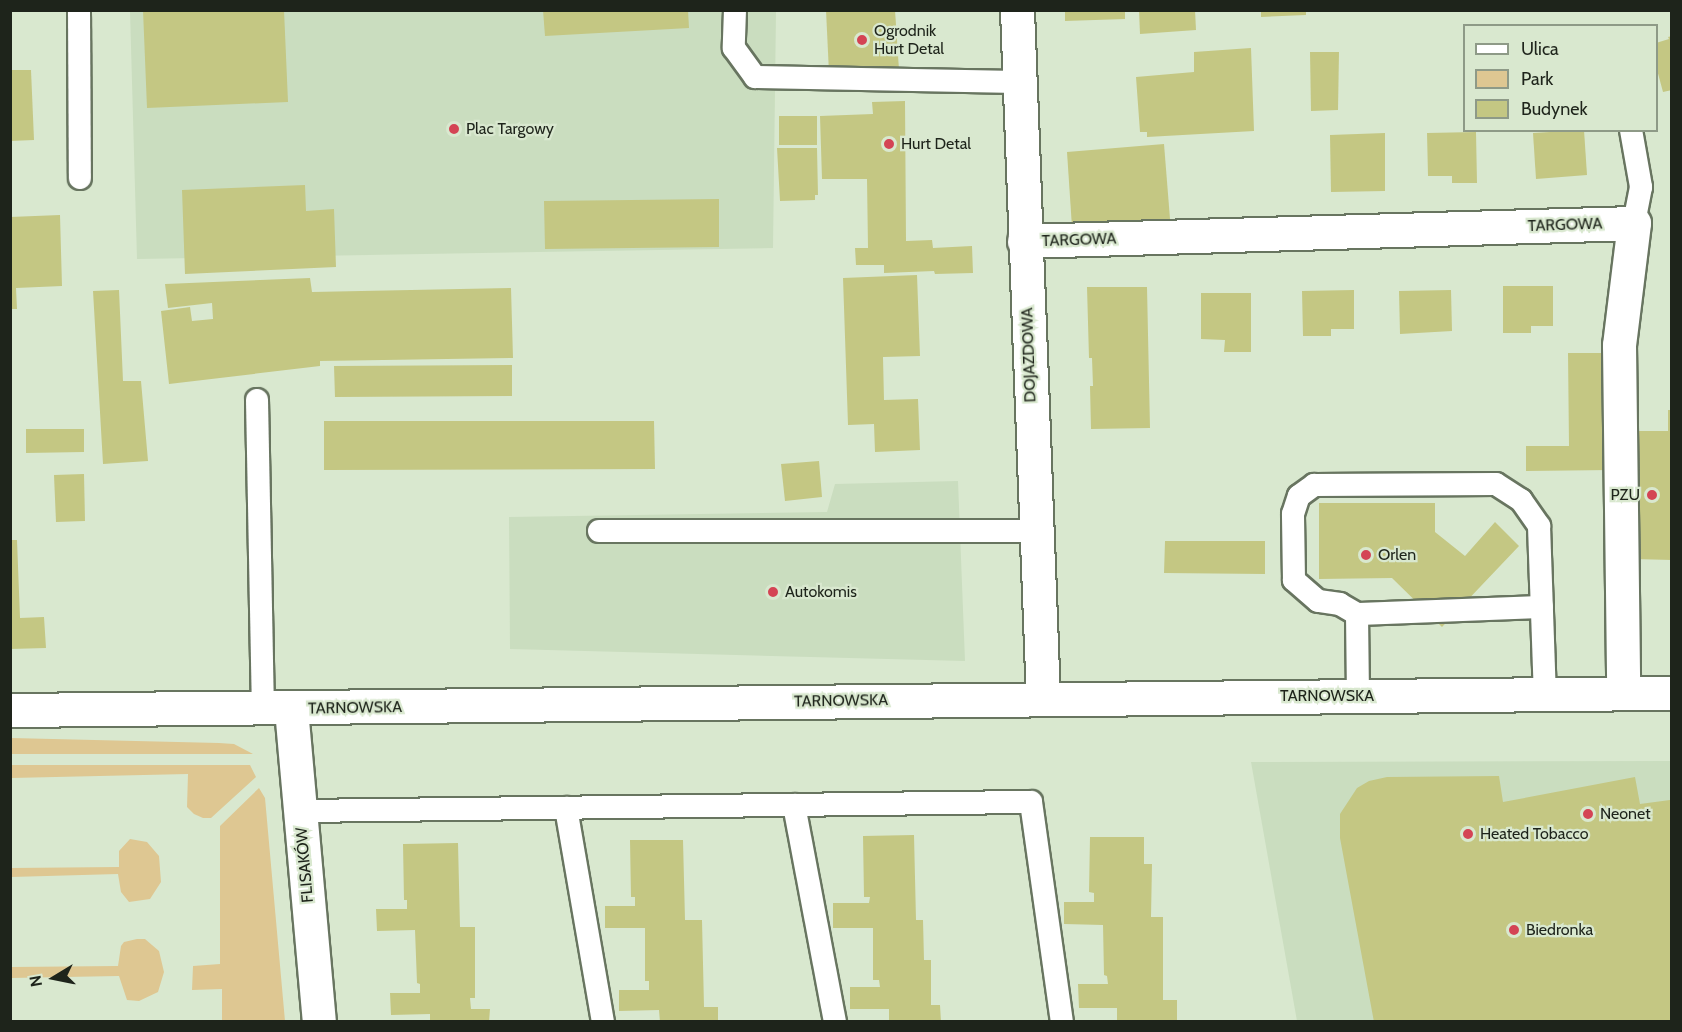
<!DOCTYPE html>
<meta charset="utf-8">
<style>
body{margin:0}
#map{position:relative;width:1682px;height:1032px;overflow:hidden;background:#d9e8cf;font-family:Cabin,sans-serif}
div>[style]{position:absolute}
.built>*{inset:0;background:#caddbf}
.green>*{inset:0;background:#dec792}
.building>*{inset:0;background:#c4c783}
.roads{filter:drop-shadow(2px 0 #687560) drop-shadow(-2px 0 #687560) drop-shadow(0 2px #687560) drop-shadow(0 -2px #687560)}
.service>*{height:22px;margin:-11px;padding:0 11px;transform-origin:11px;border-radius:11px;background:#fff}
.minor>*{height:33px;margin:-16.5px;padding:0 16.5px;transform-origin:16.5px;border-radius:16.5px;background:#fff}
.tertiary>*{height:33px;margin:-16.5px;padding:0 16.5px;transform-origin:16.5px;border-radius:16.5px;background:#fff}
.secondary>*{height:33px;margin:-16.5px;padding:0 16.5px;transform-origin:16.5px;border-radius:16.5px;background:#fff}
.dots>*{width:16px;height:16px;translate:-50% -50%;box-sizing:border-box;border:3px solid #d9e8cf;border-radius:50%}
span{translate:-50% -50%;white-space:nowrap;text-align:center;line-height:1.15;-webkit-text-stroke:4.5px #d9e8cf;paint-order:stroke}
.poi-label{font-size:16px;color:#1e241b}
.left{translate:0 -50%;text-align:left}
.right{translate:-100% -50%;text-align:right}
.street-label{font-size:16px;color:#1e241b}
.frame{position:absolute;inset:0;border:12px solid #1e241b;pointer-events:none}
.legend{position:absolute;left:1463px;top:24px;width:195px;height:108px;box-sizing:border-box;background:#d9e8cf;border:2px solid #8e9a87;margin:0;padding:8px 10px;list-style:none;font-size:18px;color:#1e241b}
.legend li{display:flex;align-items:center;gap:12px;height:30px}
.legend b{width:30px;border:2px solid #8e9a87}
.north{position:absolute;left:24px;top:948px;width:60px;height:60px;-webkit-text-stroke:4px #d9e8cf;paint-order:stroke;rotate:260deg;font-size:16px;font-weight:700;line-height:24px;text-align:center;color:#1e241b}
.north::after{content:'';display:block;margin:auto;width:21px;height:27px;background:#1e241b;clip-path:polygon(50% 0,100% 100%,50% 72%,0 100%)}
</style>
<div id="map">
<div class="built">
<i style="clip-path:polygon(130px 11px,776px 11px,773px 248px,137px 259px)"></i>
<i style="clip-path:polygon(958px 481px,965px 661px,510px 649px,509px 517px,827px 512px,835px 484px)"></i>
<i style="clip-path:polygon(1671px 761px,1671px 1021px,1297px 1021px,1251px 762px)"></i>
</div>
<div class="green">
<i style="clip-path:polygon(11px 738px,219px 743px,234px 744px,253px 754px,11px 754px)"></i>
<i style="clip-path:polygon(11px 765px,250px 765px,256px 777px,211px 818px,203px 818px,194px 814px,187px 807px,188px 774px,11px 778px)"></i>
<i style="clip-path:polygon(259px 788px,265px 798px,285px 1021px,222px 1021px,222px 989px,192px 990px,193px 966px,220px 964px,220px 826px)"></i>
<i style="clip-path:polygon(130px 839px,147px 842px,159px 856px,161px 882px,150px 899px,129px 902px,121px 892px,118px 874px,11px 877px,11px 868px,119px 867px,119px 851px)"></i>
<i style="clip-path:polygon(137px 939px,145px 939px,159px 951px,164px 972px,158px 992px,139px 1001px,127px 1000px,119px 976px,11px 978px,11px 967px,118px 966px,121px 946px,124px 942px)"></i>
</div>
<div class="building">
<i style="clip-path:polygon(143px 10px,284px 10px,288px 102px,147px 108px)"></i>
<i style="clip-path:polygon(543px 10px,688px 10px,689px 28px,545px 36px)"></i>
<i style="clip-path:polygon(826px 10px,895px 10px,899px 70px,829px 73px)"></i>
<i style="clip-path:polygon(1065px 10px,1125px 10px,1125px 19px,1065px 21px)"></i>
<i style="clip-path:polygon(1139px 10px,1195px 10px,1196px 30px,1140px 34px)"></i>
<i style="clip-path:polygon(1261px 10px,1306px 10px,1306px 15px,1261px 17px)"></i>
<i style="clip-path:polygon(1672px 36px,1672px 90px,1663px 92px,1656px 66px,1656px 43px,1669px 39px,1668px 37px)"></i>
<i style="clip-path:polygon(1251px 48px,1254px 131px,1147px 137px,1147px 132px,1140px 132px,1136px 77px,1194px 72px,1194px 52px)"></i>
<i style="clip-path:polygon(1310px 52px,1339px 52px,1338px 110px,1311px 111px)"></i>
<i style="clip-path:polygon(10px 70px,31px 70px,34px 140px,10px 141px)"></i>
<i style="clip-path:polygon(905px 101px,906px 241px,932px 240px,933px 248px,972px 246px,973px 273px,935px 274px,934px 271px,884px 273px,884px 265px,856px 265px,855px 248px,868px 248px,867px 179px,822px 179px,820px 116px,873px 114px,872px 102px)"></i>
<i style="clip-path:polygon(779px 116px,817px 116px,817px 145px,779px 145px)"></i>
<i style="clip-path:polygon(1584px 130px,1587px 175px,1536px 179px,1533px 133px)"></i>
<i style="clip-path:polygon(1476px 132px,1477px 183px,1452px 183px,1452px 176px,1428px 176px,1427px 133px)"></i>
<i style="clip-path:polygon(1385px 133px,1385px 191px,1331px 192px,1330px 135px)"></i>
<i style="clip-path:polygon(1164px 144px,1170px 219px,1072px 227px,1067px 152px)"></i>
<i style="clip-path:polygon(777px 148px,817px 148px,818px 195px,815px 195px,815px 200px,780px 201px)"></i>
<i style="clip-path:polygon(305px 185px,306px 211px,334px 209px,336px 267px,185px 274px,182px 190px)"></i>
<i style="clip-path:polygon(719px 199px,719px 247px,545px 249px,544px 201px)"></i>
<i style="clip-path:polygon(60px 215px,62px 286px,16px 288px,17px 309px,10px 309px,10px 217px)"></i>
<i style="clip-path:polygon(917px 275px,920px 356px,883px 357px,884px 400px,918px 399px,920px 450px,875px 452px,874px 424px,848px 425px,843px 278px)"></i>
<i style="clip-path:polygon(310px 278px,312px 292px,511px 288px,513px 358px,320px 361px,320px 366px,169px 384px,161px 311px,190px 307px,192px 321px,213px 319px,212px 303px,168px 308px,165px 284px)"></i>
<i style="clip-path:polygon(1503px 286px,1553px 286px,1553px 326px,1531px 326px,1531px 333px,1503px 333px)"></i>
<i style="clip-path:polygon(1087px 287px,1147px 287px,1150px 428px,1091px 429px,1090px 386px,1093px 386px,1092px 358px,1089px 358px)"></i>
<i style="clip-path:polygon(119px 290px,123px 381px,141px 381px,148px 461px,103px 464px,93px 291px)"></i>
<i style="clip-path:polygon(1354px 290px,1354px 329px,1331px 329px,1331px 336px,1303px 336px,1302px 291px)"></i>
<i style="clip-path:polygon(1451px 290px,1452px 331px,1400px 334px,1399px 291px)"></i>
<i style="clip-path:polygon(1201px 293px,1251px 293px,1251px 352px,1224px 352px,1225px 340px,1201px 339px)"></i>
<i style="clip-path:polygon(1568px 353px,1611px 353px,1611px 470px,1526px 471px,1526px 446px,1569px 446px)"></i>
<i style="clip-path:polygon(512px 365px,512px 396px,335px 397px,334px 366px)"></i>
<i style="clip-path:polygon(1668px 410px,1672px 410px,1672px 560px,1633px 559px,1634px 431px,1668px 431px)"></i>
<i style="clip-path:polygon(324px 421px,654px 421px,655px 469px,324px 470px)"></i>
<i style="clip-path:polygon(26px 429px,84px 429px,84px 452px,26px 453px)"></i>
<i style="clip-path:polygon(819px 461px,822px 497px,785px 501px,781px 464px)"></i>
<i style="clip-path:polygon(84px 474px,85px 521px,56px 522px,54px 475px)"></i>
<i style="clip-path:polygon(1319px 503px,1435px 503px,1435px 532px,1465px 556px,1495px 522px,1519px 546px,1442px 627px,1392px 578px,1319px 579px)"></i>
<i style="clip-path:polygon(10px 540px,17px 540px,20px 618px,44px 617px,46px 648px,10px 649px)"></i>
<i style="clip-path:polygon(1165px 541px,1265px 541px,1265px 574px,1164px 573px)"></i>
<i style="clip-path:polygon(1499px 776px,1503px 802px,1635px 777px,1640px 804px,1670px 800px,1672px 1022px,1374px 1022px,1340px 838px,1340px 814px,1357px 788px,1369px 781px,1387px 777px)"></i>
<i style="clip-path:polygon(914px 835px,916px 920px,923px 920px,924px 960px,931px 960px,931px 1005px,940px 1005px,941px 1022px,889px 1022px,889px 1009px,850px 1009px,850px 987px,880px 987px,879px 980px,873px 980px,873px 928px,833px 928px,833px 903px,869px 903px,870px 897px,864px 897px,863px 836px)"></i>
<i style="clip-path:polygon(1090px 837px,1144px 837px,1144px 864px,1152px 864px,1151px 917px,1163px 917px,1163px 1000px,1177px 1000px,1177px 1022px,1117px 1022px,1117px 1008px,1079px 1008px,1078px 984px,1108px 984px,1107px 976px,1104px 975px,1103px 925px,1064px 924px,1064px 902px,1094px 902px,1094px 893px,1089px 892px)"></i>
<i style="clip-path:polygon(630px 840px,683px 840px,685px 920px,702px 920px,704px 1007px,718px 1007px,718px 1022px,660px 1022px,659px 1010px,619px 1011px,619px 990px,649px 990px,649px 981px,645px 981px,645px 928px,605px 928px,605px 906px,635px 906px,635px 897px,631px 897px)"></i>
<i style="clip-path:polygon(458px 843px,460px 927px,475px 927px,475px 998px,470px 998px,471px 1009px,490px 1009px,489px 1022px,430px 1022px,430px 1014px,391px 1015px,390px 993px,420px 993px,420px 984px,417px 983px,415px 930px,377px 931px,376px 909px,407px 909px,407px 900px,404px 900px,403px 844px)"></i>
</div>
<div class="roads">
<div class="service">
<i style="left:79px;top:10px;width:168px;rotate:89.7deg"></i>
<i style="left:735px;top:10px;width:38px;rotate:92deg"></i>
<i style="left:734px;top:48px;width:36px;rotate:54deg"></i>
<i style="left:755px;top:77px;width:264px;rotate:1.1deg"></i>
<i style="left:1631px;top:130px;width:58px;rotate:80deg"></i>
<i style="left:1641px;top:187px;width:37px;rotate:101deg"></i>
<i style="left:257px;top:400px;width:309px;rotate:88.9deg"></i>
<i style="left:599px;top:531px;width:437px"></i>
<i style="left:1357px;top:614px;width:185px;rotate:-2.2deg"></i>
<i style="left:1358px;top:696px;width:82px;rotate:-90.7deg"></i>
<i style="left:1357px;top:614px;width:20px;rotate:-150deg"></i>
<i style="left:1340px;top:604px;width:22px;rotate:-172deg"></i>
<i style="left:1318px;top:601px;width:32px;rotate:-139deg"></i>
<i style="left:1294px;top:580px;width:66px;rotate:-90.9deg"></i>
<i style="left:1293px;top:514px;width:19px;rotate:-72deg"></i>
<i style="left:1299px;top:496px;width:19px;rotate:-36deg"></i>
<i style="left:1314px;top:485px;width:182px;rotate:-0.3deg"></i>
<i style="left:1496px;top:484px;width:30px;rotate:33deg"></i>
<i style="left:1521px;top:500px;width:32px;rotate:55deg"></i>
<i style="left:1539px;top:526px;width:168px;rotate:88deg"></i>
<i style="left:794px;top:805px;width:221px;rotate:79.3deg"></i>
<i style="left:566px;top:808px;width:217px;rotate:80.2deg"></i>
<i style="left:300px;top:811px;width:731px;rotate:-0.71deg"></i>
<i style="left:1031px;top:802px;width:222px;rotate:82deg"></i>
</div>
<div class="minor">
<i style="left:1024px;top:241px;width:610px;rotate:-1.69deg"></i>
<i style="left:1634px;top:223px;width:123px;rotate:97deg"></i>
<i style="left:1619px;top:345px;width:348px;rotate:89.3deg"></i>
<i style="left:291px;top:709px;width:314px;rotate:84.9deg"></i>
</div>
<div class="tertiary">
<i style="left:1017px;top:10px;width:689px;rotate:87.84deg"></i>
</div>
<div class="secondary">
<i style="left:10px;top:710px;width:1662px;rotate:-0.59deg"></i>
</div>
</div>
<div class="dots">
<i style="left:862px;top:40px;background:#d44454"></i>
<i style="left:454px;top:129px;background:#d44454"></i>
<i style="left:889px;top:144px;background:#d44454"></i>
<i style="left:1652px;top:495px;background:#d44454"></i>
<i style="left:1366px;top:555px;background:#d44454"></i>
<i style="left:773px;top:592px;background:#d44454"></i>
<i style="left:1588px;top:814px;background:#d44454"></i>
<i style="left:1468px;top:834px;background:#d44454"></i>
<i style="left:1514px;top:930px;background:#d44454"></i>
</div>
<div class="poi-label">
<span class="left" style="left:874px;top:40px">Ogrodnik<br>Hurt Detal</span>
<span class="left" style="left:466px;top:129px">Plac Targowy</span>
<span class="left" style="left:901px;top:144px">Hurt Detal</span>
<span class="right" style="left:1640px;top:495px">PZU</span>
<span class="left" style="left:1378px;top:555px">Orlen</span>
<span class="left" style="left:785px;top:592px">Autokomis</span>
<span class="left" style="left:1600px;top:814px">Neonet</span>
<span class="left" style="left:1480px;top:834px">Heated Tobacco</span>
<span class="left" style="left:1526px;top:930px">Biedronka</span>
</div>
<div class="street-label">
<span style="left:1565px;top:225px;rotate:-2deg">TARGOWA</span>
<span style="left:1079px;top:240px;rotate:-2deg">TARGOWA</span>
<span style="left:1029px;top:355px;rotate:-92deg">DOJAZDOWA</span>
<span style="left:1327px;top:696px">TARNOWSKA</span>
<span style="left:841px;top:701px;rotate:-1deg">TARNOWSKA</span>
<span style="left:355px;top:708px;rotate:-1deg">TARNOWSKA</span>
<span style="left:305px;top:865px;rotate:-95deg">FLISAKÓW</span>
</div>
<div class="frame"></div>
<ul class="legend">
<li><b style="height:8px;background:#fff"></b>Ulica</li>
<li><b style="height:16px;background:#dec792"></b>Park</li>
<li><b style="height:16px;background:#c4c783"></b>Budynek</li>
</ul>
<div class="north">N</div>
</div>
